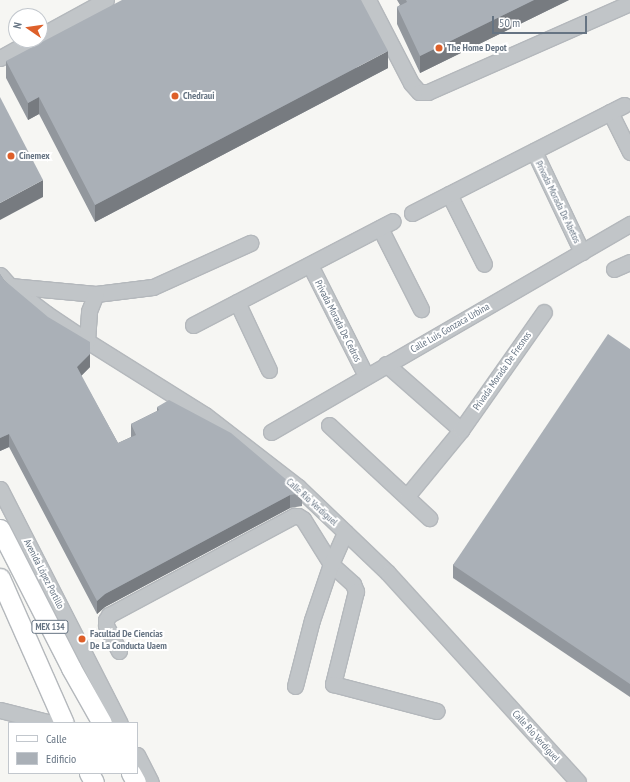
<!DOCTYPE html>
<meta charset="utf-8">
<style>
body{margin:0}
#map{position:relative;width:630px;height:782px;overflow:hidden;background:#f6f6f3;font-family:"PT Sans Narrow",sans-serif}
div>[style]{position:absolute}
.roads{filter:drop-shadow(1px 0 #b4b8bc) drop-shadow(-1px 0 #b4b8bc) drop-shadow(0 1px #b4b8bc) drop-shadow(0 -1px #b4b8bc)}
.minor>*{height:15px;margin:-7.5px;padding:0 7.5px;transform-origin:7.5px;border-radius:7.5px;background:#c1c5c8}
.major>*{height:19px;margin:-9.5px;padding:0 9.5px;transform-origin:9.5px;border-radius:9.5px;background:#fff}
.wall>*{inset:0;background:#92979d}
.shaded-wall>*{inset:0;background:#777b80}
.building>*{inset:0;background:#aab0b7}
.dots>*{width:11px;height:11px;translate:-50% -50%;box-sizing:border-box;border:2px solid #fff;border-radius:50%}
span{translate:-50% -50%;white-space:nowrap;text-align:center;line-height:1.15;-webkit-text-stroke:4px #fff;paint-order:stroke}
.shield-label span{padding:1px 3px;background:#fff;border:1px solid;border-radius:3px;-webkit-text-stroke-width:0}
.shield-label{font-size:9px;color:#667483;font-weight:700}
.poi-label{font-size:10px;color:#667483;font-weight:700}
.left{translate:0 -50%;text-align:left}
.street-label{font-size:10px;color:#667483}
.legend{position:absolute;left:8px;top:722px;width:130px;height:52px;box-sizing:border-box;background:#fff;border:1px solid #c2c7cd;margin:0;padding:5px 7px;list-style:none;font-size:12px;color:#667483}
.legend li{display:flex;align-items:center;gap:8px;height:20px}
.legend b{width:20px;border:1px solid #c2c7cd}
.north{position:absolute;left:8px;top:8px;width:40px;height:40px;box-sizing:border-box;background:#fff;border:1px solid #c2c7cd;border-radius:50%;rotate:283deg;font-size:11px;font-weight:700;line-height:16px;text-align:center;color:#667483}
.north::after{content:'';display:block;margin:auto;width:14px;height:18px;background:#de602a;clip-path:polygon(50% 0,100% 100%,50% 72%,0 100%)}
.scale{position:absolute;left:492px;top:16px;width:95px;height:18px;box-sizing:border-box;border:2px solid #667483;border-top:0;padding-left:5px;font-size:12px;line-height:14px;white-space:nowrap;color:#667483;-webkit-text-stroke:3px #fff;paint-order:stroke}
</style>
<div id="map">
<div class="roads">
<div class="minor">
<i style="left:368px;top:0;width:93px;rotate:62.6deg"></i>
<i style="left:411px;top:83px;width:12px;rotate:48deg"></i>
<i style="left:419px;top:92px;width:9px"></i>
<i style="left:428px;top:92px;width:221px;rotate:-23.8deg"></i>
<i style="left:40px;top:36px;width:75px;rotate:-28.6deg"></i>
<i style="left:0;top:58px;width:37px;rotate:-29deg"></i>
<i style="left:610px;top:112px;width:45px;rotate:63.4deg"></i>
<i style="left:534px;top:151px;width:112px;rotate:64.6deg"></i>
<i style="left:449px;top:194px;width:78px;rotate:63.4deg"></i>
<i style="left:412px;top:213px;width:238px;rotate:-27deg"></i>
<i style="left:380px;top:228px;width:91px;rotate:63.2deg"></i>
<i style="left:310px;top:265px;width:124px;rotate:63.2deg"></i>
<i style="left:614px;top:269px;width:17px;rotate:-24deg"></i>
<i style="left:0;top:275px;width:15px;rotate:48deg"></i>
<i style="left:10px;top:286px;width:46px;rotate:37.1deg"></i>
<i style="left:47px;top:314px;width:48px;rotate:34deg"></i>
<i style="left:87px;top:341px;width:139px;rotate:32.1deg"></i>
<i style="left:205px;top:415px;width:118px;rotate:37.7deg"></i>
<i style="left:298px;top:487px;width:124px;rotate:43.7deg"></i>
<i style="left:388px;top:573px;width:282px;rotate:47.7deg"></i>
<i style="left:10px;top:286px;width:86px;rotate:5.3deg"></i>
<i style="left:96px;top:294px;width:57px;rotate:-7deg"></i>
<i style="left:153px;top:287px;width:107px;rotate:-24.4deg"></i>
<i style="left:237px;top:302px;width:75px;rotate:64.8deg"></i>
<i style="left:193px;top:325px;width:225px;rotate:-27.5deg"></i>
<i style="left:87px;top:341px;width:30px;rotate:-86deg"></i>
<i style="left:89px;top:311px;width:18px;rotate:-68deg"></i>
<i style="left:386px;top:364px;width:100px;rotate:41.3deg"></i>
<i style="left:329px;top:425px;width:137px;rotate:42.9deg"></i>
<i style="left:271px;top:432px;width:415px;rotate:-30.1deg"></i>
<i style="left:0;top:489px;width:263px;rotate:62.9deg"></i>
<i style="left:407px;top:496px;width:85px;rotate:-50.7deg"></i>
<i style="left:461px;top:430px;width:144px;rotate:-54.9deg"></i>
<i style="left:119px;top:651px;width:29px;rotate:-117deg"></i>
<i style="left:106px;top:625px;width:5px;rotate:-90deg"></i>
<i style="left:106px;top:620px;width:6px;rotate:-59deg"></i>
<i style="left:109px;top:615px;width:210px;rotate:-28.2deg"></i>
<i style="left:294px;top:516px;width:4px"></i>
<i style="left:298px;top:516px;width:6px;rotate:31deg"></i>
<i style="left:303px;top:519px;width:53px;rotate:58.1deg"></i>
<i style="left:331px;top:564px;width:30px;rotate:42deg"></i>
<i style="left:353px;top:584px;width:8px;rotate:67deg"></i>
<i style="left:356px;top:591px;width:96px;rotate:103.9deg"></i>
<i style="left:333px;top:684px;width:107px;rotate:14.6deg"></i>
<i style="left:295px;top:686px;width:68px;rotate:-75.6deg"></i>
<i style="left:312px;top:620px;width:59px;rotate:-71.3deg"></i>
<i style="left:331px;top:564px;width:35px;rotate:-66deg"></i>
<i style="left:0;top:710px;width:53px;rotate:14.3deg"></i>
<i style="left:137px;top:755px;width:30px;rotate:63deg"></i>
</div>
<div class="major">
<i style="left:0;top:529px;width:156px;rotate:62.9deg"></i>
<i style="left:71px;top:668px;width:63px;rotate:60.6deg"></i>
<i style="left:0;top:578px;width:158px;rotate:66.2deg"></i>
<i style="left:89px;top:773px;width:10px;rotate:61deg"></i>
<i style="left:131px;top:773px;width:10px;rotate:61deg"></i>
</div>
</div>
<div class="wall">
<i style="clip-path:polygon(397px 0,569px 0,420px 73px,397px 24px,397px 7px,400px 5px)"></i>
<i style="clip-path:polygon(6px 61px,388px 68px,95px 222px,39px 114px,28px 120px,6px 78px)"></i>
<i style="clip-path:polygon(0 274px,4px 280px,90px 367px,81px 376px,118px 443px,131px 437px,131px 424px,157px 411px,157px 407px,302px 493px,302px 506px,290px 508px,105px 607px,97px 614px,9px 447px,0 451px)"></i>
<i style="clip-path:polygon(630px 349px,630px 697px,453px 578px,453px 565px)"></i>
</div>
<div class="shaded-wall">
<i style="clip-path:polygon(534px 0,569px 0,420px 73px,420px 56px)"></i>
<i style="clip-path:polygon(388px 51px,388px 68px,95px 222px,95px 205px)"></i>
<i style="clip-path:polygon(39px 97px,39px 114px,28px 120px,28px 103px)"></i>
<i style="clip-path:polygon(43px 180px,43px 197px,0 220px,0 203px)"></i>
<i style="clip-path:polygon(90px 342px,90px 367px,77px 380px,77px 367px)"></i>
<i style="clip-path:polygon(9px 434px,9px 447px,0 451px,0 438px)"></i>
<i style="clip-path:polygon(290px 495px,290px 508px,105px 607px,97px 614px,97px 601px,105px 594px)"></i>
</div>
<div class="building">
<i style="clip-path:polygon(122px 0,361px 0,388px 51px,95px 205px,39px 97px,28px 103px,6px 61px)"></i>
<i style="clip-path:polygon(406px 0,534px 0,420px 56px,397px 7px,407px 2px)"></i>
<i style="clip-path:polygon(0 97px,43px 180px,0 203px)"></i>
<i style="clip-path:polygon(0 274px,4px 280px,48px 317px,90px 342px,90px 354px,77px 367px,118px 443px,136px 435px,131px 424px,159px 410px,157px 407px,169px 400px,231px 433px,302px 493px,290px 495px,105px 594px,97px 601px,9px 434px,0 438px)"></i>
<i style="clip-path:polygon(608px 334px,630px 349px,630px 684px,453px 565px)"></i>
</div>
<div class="dots">
<i style="left:439px;top:48px;background:#de602a"></i>
<i style="left:175px;top:96px;background:#de602a"></i>
<i style="left:11px;top:156px;background:#de602a"></i>
<i style="left:82px;top:639px;background:#de602a"></i>
</div>
<div class="shield-label">
<span style="left:50px;top:627px">MEX 134</span>
</div>
<div class="poi-label">
<span class="left" style="left:447px;top:48px">The Home Depot</span>
<span class="left" style="left:183px;top:96px">Chedraui</span>
<span class="left" style="left:19px;top:156px">Cinemex</span>
<span class="left" style="left:90px;top:639px">Facultad De Ciencias<br>De La Conducta Uaem</span>
</div>
<div class="street-label">
<span style="left:558px;top:202px;rotate:64deg">Privada Morada De Abetos</span>
<span style="left:338px;top:321px;rotate:63deg">Privada Morada De Cedros</span>
<span style="left:450px;top:328px;rotate:-30deg">Calle Luis Gonzaca Urbina</span>
<span style="left:502px;top:371px;rotate:-55deg">Privada Morada De Fresnos</span>
<span style="left:312px;top:502px;rotate:42deg">Calle Río Verdiguel</span>
<span style="left:44px;top:574px;rotate:63deg">Avenida López Portillo</span>
<span style="left:536px;top:736px;rotate:48deg">Calle Río Verdiguel</span>
</div>
<ul class="legend">
<li><b style="height:5px;background:#fff"></b>Calle</li>
<li><b style="height:11px;background:#aab0b7"></b>Edificio</li>
</ul>
<div class="north">N</div>
<div class="scale">50 m</div>
</div>
